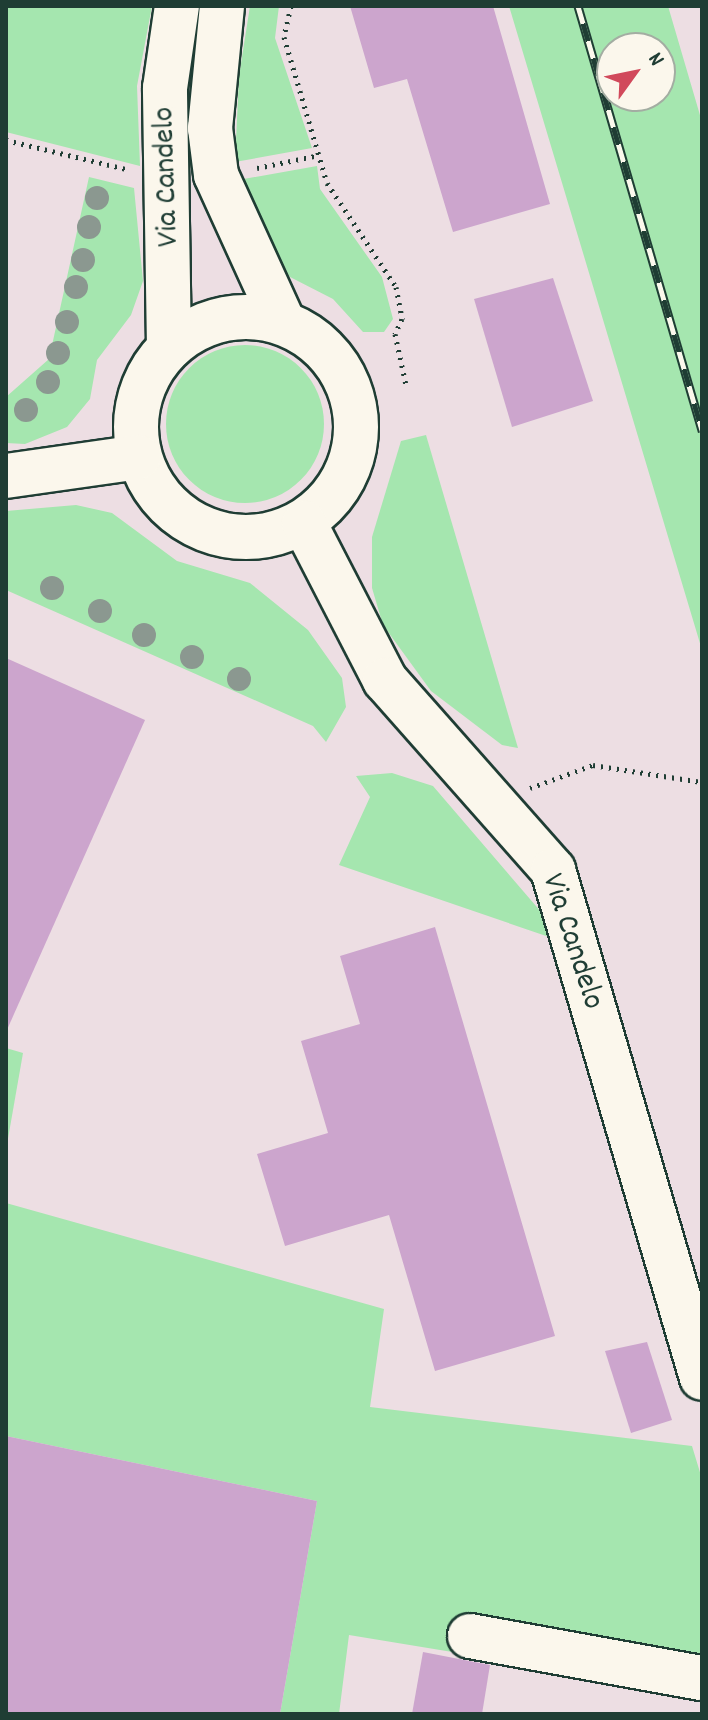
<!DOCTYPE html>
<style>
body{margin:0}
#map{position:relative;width:708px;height:1720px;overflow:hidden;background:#eddee3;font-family:Dekko,sans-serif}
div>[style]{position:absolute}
.green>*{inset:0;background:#a5e6af}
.round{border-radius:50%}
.building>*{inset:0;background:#cca5cd}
.path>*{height:5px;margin-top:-2.5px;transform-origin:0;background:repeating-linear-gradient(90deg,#1f3d34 0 2px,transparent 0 8px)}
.roads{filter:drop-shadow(2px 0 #1f3d34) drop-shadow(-2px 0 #1f3d34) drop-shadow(0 2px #1f3d34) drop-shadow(0 -2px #1f3d34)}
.minor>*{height:44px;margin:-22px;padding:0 22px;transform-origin:22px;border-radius:22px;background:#fbf7ec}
.minor>.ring{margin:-22px;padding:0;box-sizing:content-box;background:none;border:44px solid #fbf7ec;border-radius:50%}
.rail>*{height:9px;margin-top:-4.5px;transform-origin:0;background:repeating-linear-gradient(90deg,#fbf7ec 0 18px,#1f3d34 0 36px);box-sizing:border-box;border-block:2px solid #1f3d34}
.trees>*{width:24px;height:24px;margin:-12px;border-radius:50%;background:#8b9890}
span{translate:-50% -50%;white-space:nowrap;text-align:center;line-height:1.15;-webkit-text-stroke:6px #fbf7ec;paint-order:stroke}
.street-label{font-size:32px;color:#1f3d34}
.frame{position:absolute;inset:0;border:8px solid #1f3d34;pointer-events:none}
.north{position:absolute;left:596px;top:32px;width:80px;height:80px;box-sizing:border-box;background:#fbf7ec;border:2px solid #a3ada2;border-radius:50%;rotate:57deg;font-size:22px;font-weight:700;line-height:32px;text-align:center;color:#1f3d34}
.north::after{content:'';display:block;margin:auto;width:28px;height:36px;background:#d1495b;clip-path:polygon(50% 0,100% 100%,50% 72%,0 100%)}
</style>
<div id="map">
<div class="green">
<i style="clip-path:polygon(6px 6px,152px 6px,137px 86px,140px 166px,6px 132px)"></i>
<i style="clip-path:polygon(250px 6px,279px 6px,275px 38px,312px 148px,235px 162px,239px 76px)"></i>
<i style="clip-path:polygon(evenodd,509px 6px,668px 6px,702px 122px,702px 650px,509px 6px,612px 48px,660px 48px,660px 96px,612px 96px,612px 48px)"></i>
<i style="clip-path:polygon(317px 166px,320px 189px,382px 277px,393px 319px,384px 332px,363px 332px,333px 299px,290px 277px,244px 214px,238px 180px)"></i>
<i style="clip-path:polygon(89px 177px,134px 188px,143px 281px,131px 315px,97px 360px,90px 399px,67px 427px,25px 444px,6px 443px,6px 397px,49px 359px)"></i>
<i class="round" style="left:166px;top:345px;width:158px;height:158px"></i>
<i style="clip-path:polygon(426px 435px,518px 748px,502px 745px,431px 691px,383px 625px,372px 588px,372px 537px,401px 441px)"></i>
<i style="clip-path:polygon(76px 505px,112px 513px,177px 561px,250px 583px,308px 630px,342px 678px,346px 707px,326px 742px,313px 726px,6px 590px,6px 511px)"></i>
<i style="clip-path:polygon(392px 773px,433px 786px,542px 913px,552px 938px,339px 865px,370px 797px,356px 776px)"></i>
<i style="clip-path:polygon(6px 1048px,23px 1053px,6px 1150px)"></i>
<i style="clip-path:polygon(6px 1203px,384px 1309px,370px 1407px,692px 1446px,702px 1479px,702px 1693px,349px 1635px,339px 1714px,280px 1714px,317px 1501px,6px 1436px)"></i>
</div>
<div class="building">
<i style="clip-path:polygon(350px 6px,493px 6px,550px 204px,453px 232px,407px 79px,374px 88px)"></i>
<i style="clip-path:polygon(553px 278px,593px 401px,512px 427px,474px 299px)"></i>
<i style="clip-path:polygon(6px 658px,145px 720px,6px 1032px)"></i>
<i style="clip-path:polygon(435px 927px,555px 1336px,435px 1371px,389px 1215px,285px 1246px,257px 1154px,328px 1133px,301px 1041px,360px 1024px,340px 956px)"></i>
<i style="clip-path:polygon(647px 1342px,672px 1420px,631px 1433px,605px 1351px)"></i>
<i style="clip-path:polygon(6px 1436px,317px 1501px,280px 1714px,6px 1714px)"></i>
<i style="clip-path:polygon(423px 1652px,490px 1665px,482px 1714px,412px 1714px)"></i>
</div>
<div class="path">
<i style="left:291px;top:6px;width:32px;rotate:103deg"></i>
<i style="left:284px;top:37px;width:152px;rotate:73.6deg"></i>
<i style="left:327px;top:183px;width:125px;rotate:56.4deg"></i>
<i style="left:396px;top:287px;width:33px;rotate:79deg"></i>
<i style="left:402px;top:319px;width:17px;rotate:115deg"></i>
<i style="left:395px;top:334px;width:52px;rotate:77.8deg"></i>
<i style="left:6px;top:140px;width:123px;rotate:13.6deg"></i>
<i style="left:257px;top:168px;width:63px;rotate:-11.8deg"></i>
<i style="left:530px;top:788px;width:67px;rotate:-20.1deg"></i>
<i style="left:593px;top:765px;width:110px;rotate:8.9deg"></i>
</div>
<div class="roads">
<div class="minor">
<i style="left:222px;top:6px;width:123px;rotate:95.6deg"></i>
<i style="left:210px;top:128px;width:47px;rotate:82.7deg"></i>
<i style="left:216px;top:175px;width:162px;rotate:65.5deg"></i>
<i class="ring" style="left:136px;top:317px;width:176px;height:176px"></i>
<i style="left:169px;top:348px;width:260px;rotate:-90.9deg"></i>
<i style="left:165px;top:88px;width:83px;rotate:-81.7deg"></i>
<i style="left:6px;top:476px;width:134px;rotate:-8.1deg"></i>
<i style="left:304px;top:523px;width:177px;rotate:62.7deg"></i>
<i style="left:385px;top:680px;width:254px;rotate:48.5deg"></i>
<i style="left:553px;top:870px;width:529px;rotate:73.65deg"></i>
<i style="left:470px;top:1636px;width:236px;rotate:10.3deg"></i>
</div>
</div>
<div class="rail">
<i style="left:578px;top:6px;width:443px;rotate:73.7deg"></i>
</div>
<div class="trees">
<i style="left:97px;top:198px"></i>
<i style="left:89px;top:227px"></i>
<i style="left:83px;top:260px"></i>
<i style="left:76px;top:287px"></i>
<i style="left:67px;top:322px"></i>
<i style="left:58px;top:353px"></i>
<i style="left:48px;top:382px"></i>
<i style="left:26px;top:410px"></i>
<i style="left:52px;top:588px"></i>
<i style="left:100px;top:611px"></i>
<i style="left:144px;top:635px"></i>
<i style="left:192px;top:657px"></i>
<i style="left:239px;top:679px"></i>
</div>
<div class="street-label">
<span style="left:168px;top:177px;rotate:-92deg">Via Candelo</span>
<span style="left:571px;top:942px;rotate:72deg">Via Candelo</span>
</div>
<div class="frame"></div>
<div class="north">N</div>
</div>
